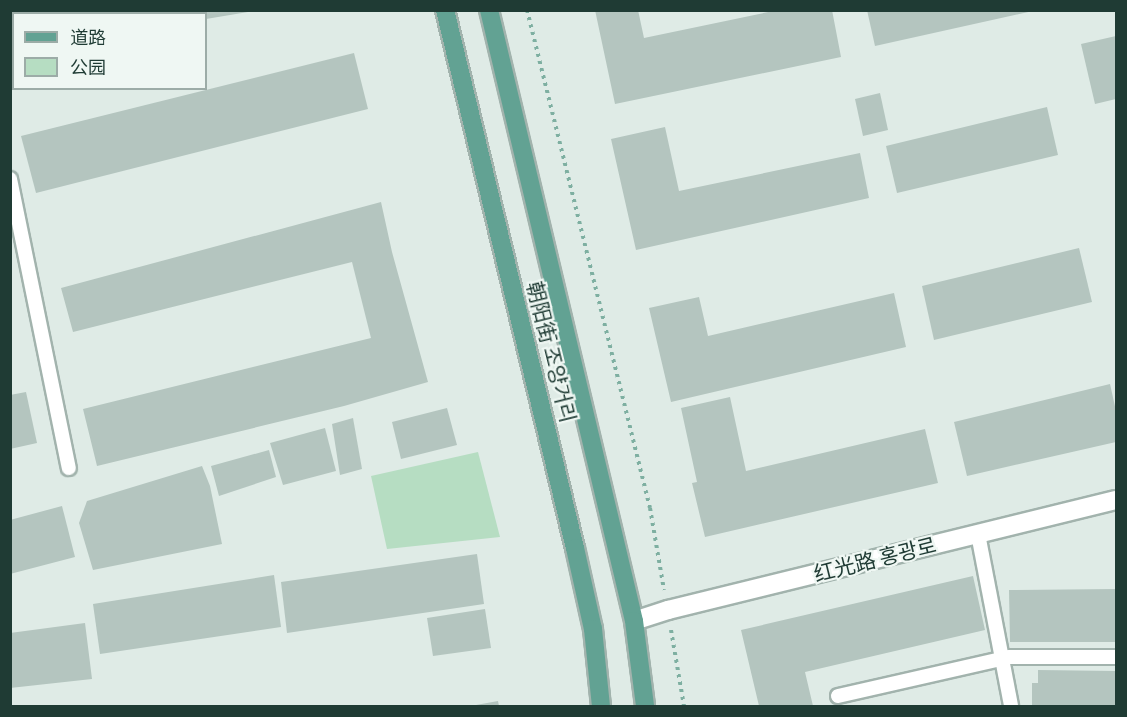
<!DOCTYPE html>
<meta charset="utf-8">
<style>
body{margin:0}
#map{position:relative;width:1127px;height:717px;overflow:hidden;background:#dfebe6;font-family:"Source Sans 3","Noto Sans SC","Noto Sans KR",sans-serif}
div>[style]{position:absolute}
.green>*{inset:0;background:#b6ddc2}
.building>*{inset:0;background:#b4c5bf}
.path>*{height:4px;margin-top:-2px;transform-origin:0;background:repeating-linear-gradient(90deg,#7eafa1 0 3px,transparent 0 7.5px)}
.roads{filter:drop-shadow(2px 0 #a2b3ad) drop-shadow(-2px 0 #a2b3ad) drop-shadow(0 2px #a2b3ad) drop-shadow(0 -2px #a2b3ad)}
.lane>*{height:14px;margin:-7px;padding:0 7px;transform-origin:7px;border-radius:7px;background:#fff}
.street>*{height:18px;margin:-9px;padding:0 9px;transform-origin:9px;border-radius:9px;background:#fff}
.primary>*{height:18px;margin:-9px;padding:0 9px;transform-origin:9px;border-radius:9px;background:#62a293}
span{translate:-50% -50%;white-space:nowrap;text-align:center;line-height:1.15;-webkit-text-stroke:4.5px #eff7f3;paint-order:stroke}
.street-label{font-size:21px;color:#1f3b34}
.frame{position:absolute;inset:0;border:12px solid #1f3b34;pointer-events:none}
.legend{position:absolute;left:12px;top:12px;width:195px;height:78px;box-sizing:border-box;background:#eff7f3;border:2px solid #9caca7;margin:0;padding:8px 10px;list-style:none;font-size:18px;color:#1f3b34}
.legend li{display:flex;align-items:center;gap:12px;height:30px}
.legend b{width:30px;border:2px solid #9caca7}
</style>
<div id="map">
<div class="green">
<i style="clip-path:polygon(478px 452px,500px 537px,387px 549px,371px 476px)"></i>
</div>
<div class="building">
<i style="clip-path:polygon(10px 10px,248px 10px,248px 12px,206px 19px,206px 14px,14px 14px,14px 51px,10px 51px)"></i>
<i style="clip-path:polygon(595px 10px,638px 10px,644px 38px,778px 10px,832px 10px,841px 57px,615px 104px)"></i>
<i style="clip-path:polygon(867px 10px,1033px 10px,1033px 11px,875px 46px)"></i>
<i style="clip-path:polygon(1116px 36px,1116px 99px,1095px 104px,1081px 44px)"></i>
<i style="clip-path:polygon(354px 53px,368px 109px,36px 193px,21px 136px)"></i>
<i style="clip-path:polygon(880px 93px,888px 130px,863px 136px,855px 99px)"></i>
<i style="clip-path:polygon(1047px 107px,1058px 155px,897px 193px,886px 146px)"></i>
<i style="clip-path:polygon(665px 127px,679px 191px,860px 153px,869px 198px,636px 250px,611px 139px)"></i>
<i style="clip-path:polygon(381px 202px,392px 252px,428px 382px,344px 406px,97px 466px,83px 409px,371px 338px,352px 262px,73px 332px,61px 288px)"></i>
<i style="clip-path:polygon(1079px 248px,1092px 302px,934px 340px,922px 286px)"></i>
<i style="clip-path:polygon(894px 293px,906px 347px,671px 402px,649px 308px,699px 297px,708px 336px)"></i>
<i style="clip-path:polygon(1110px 384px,1116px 411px,1116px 442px,967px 476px,954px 422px)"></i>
<i style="clip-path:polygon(26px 392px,37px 443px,10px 449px,10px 395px)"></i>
<i style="clip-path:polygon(730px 397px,746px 471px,925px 429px,938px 483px,705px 537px,692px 483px,697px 482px,681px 408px)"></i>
<i style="clip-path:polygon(447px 408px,457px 445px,401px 459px,392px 422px)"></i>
<i style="clip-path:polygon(353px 418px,362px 469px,340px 475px,332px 424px)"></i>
<i style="clip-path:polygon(325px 428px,336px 471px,283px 485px,270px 443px)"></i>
<i style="clip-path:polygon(269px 450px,276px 477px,219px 496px,211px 466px)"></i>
<i style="clip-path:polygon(202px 466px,210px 486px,222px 544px,93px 570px,79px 523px,87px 501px)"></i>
<i style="clip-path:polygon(62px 506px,75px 557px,10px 574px,10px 520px)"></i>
<i style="clip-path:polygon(477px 554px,484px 604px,287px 633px,281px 582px)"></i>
<i style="clip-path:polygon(274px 575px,281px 627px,100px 654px,93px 604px)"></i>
<i style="clip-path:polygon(973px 576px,985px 630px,805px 672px,813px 706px,759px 706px,741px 630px)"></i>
<i style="clip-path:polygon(1116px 589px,1116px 642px,1010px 642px,1009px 590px)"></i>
<i style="clip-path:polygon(485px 609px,491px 648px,433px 656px,427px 618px)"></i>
<i style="clip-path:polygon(85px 623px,92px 679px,10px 688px,10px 633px)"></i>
<i style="clip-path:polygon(1038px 670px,1116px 671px,1116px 706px,1032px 706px,1032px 683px,1038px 683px)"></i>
<i style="clip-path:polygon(498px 701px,499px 706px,476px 706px,476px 705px)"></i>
</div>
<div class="path">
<i style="left:527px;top:10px;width:513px;rotate:76.13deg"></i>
<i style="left:650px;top:508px;width:83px;rotate:80.3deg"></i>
<i style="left:671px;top:630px;width:77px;rotate:80.3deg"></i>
</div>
<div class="roads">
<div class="lane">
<i style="left:10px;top:179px;width:295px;rotate:78.5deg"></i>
<i style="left:978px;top:534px;width:175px;rotate:79.1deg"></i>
<i style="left:838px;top:696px;width:175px;rotate:-12.8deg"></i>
<i style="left:1009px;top:657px;width:107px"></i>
</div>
<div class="street">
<i style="left:634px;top:621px;width:36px;rotate:-18deg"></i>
<i style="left:668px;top:610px;width:461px;rotate:-13.8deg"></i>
</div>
<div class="primary">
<i style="left:445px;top:10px;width:553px;rotate:76.42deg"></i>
<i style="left:575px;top:548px;width:83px;rotate:77.5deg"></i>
<i style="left:593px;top:629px;width:77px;rotate:84.1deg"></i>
<i style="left:489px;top:10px;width:628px;rotate:76.65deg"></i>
<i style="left:634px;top:621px;width:86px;rotate:82.6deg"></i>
</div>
</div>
<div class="street-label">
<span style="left:551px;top:352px;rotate:76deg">朝阳街 조양거리</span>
<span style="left:875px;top:560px;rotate:-14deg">红光路 홍광로</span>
</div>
<div class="frame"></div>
<ul class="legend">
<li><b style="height:8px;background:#62a293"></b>道路</li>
<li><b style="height:16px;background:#b6ddc2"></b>公园</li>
</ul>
</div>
